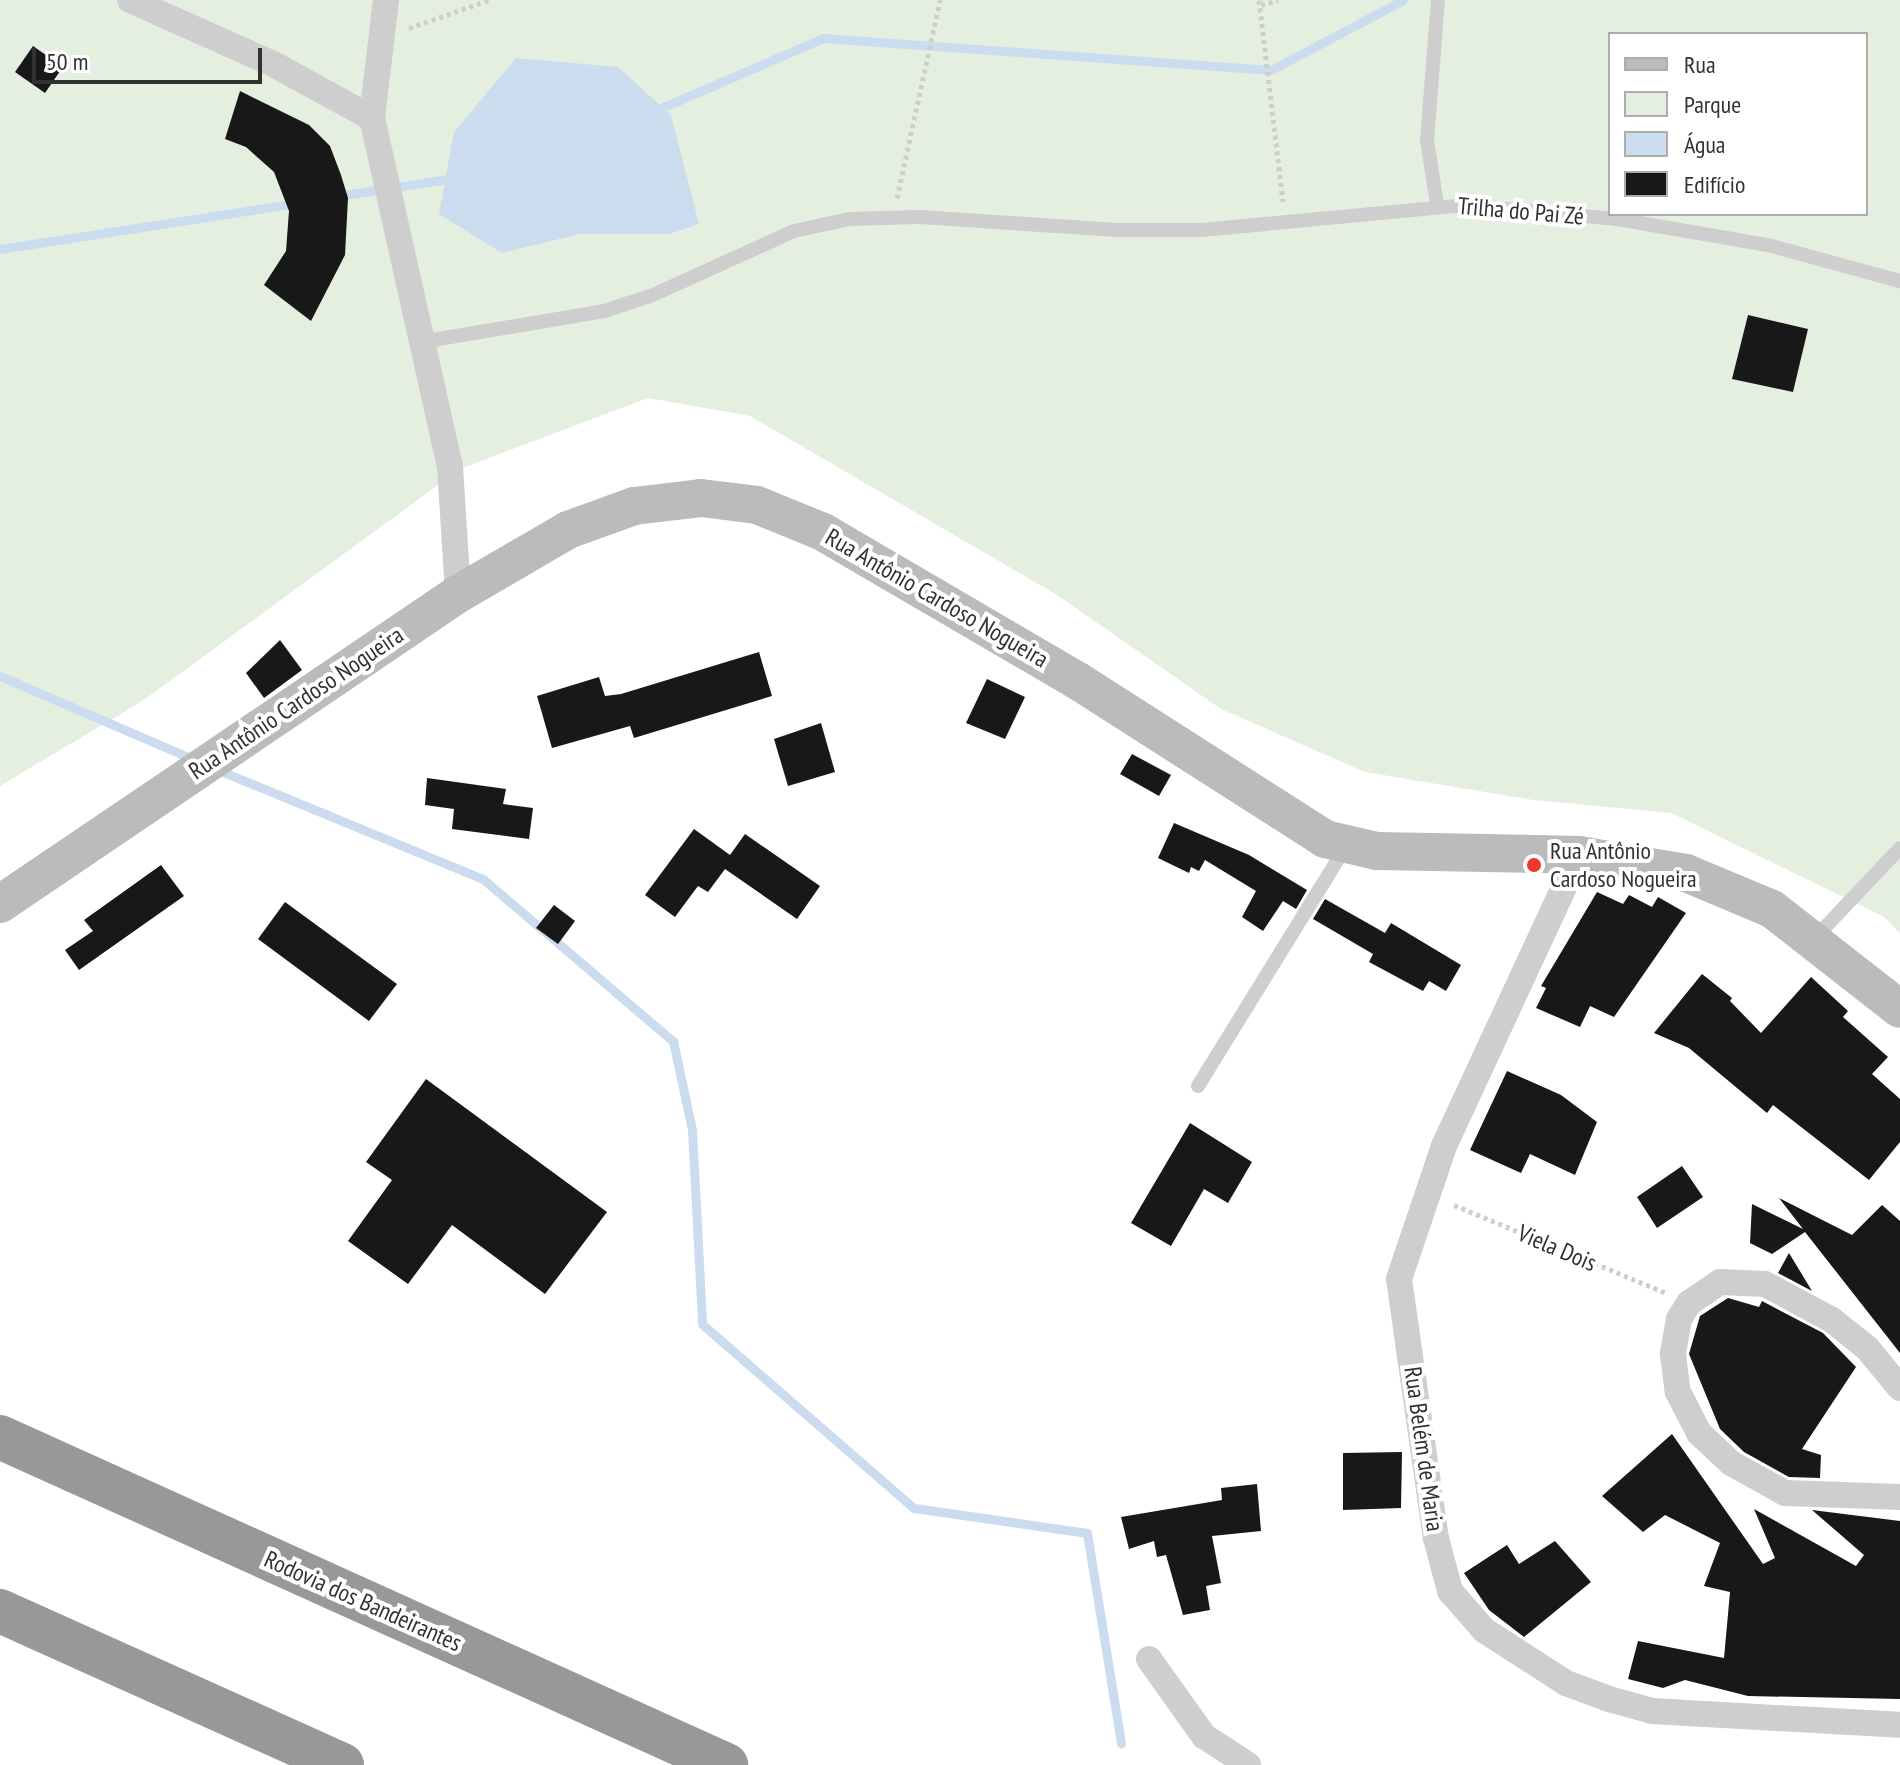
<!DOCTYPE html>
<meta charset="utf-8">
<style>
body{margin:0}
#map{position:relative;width:1900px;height:1765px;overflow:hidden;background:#fff;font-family:"PT Sans Narrow",sans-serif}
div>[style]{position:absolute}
.green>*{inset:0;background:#e5efdf}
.water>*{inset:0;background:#cbdcef}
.stream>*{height:9px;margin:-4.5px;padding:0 4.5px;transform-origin:4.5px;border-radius:4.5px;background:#cbdcef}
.building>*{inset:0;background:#181818}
.path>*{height:5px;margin-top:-2.5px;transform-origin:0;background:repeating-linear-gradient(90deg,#cecece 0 4px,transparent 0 8px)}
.service>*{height:14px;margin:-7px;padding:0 7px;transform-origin:7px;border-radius:7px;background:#cecece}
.minor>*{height:26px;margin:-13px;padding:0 13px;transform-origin:13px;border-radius:13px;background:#cecece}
.secondary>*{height:38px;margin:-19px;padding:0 19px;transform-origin:19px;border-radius:19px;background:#bbb}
.motorway>*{height:44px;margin:-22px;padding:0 22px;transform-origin:22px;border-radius:22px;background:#989898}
.dots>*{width:22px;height:22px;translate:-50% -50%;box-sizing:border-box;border:4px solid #fff;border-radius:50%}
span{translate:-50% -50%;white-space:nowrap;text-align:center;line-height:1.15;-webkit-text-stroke:8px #fff;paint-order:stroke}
.street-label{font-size:24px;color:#313131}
.poi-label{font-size:24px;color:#313131}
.left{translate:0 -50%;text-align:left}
.legend{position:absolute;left:1608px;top:32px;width:260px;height:184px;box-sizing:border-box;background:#fff;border:2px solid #adadad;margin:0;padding:10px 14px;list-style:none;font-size:24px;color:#313131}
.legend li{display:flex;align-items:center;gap:16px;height:40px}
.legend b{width:40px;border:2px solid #adadad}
.scale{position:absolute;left:32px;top:48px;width:230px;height:36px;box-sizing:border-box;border:4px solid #313131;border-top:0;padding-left:10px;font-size:24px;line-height:28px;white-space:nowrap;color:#313131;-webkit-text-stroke:6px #fff;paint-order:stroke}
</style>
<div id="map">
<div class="green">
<i style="clip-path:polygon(evenodd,0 0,1900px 0,1900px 933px,1884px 917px,1671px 813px,1533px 800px,1365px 772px,1221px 709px,1057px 595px,750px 416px,648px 398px,460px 469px,144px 700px,0 786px,0 0,1610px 34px,1866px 34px,1866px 214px,1610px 214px,1610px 34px,0 0,686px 181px,699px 224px,670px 234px,581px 234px,502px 253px,686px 181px)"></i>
</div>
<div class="water">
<i style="clip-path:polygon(516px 58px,618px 67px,671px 115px,699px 224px,670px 234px,581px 234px,502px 253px,439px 214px,454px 132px)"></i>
</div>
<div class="stream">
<i style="left:652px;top:112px;width:186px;rotate:-23.4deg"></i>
<i style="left:823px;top:38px;width:449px;rotate:4.1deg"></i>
<i style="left:1271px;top:70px;width:149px;rotate:-27.9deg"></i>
<i style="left:338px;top:196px;width:117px;rotate:-8.8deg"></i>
<i style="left:0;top:249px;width:300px;rotate:-8.8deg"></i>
<i style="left:0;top:676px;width:212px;rotate:23.3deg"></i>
<i style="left:216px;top:769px;width:289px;rotate:22.4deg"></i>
<i style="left:483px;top:879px;width:250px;rotate:40.5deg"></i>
<i style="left:673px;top:1041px;width:91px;rotate:77.9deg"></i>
<i style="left:692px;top:1130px;width:194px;rotate:87deg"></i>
<i style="left:702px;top:1324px;width:281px;rotate:41deg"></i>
<i style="left:914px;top:1508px;width:175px;rotate:8.2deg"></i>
<i style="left:1087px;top:1533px;width:213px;rotate:80.8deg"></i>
</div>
<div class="building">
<i style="clip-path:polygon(33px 46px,63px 67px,45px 93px,15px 72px)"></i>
<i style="clip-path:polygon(240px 91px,309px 125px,330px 146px,341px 175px,348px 198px,345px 255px,311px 321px,264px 285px,286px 251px,289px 211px,274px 172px,246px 147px,225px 139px)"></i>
<i style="clip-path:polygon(1748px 315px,1808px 329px,1793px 392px,1732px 379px)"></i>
<i style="clip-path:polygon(280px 640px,302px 670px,264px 698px,246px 673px)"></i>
<i style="clip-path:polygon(759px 652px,772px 696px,634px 738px,630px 726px,552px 748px,537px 696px,599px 677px,605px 696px,621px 694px)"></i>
<i style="clip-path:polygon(987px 679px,1025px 697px,1005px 739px,966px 723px)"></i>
<i style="clip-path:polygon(821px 723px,835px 772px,788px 786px,774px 739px)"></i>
<i style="clip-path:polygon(1132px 754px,1171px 775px,1159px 796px,1120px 774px)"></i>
<i style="clip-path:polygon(427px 778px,506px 789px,503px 804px,533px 808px,529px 839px,452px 829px,454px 809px,425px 805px)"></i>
<i style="clip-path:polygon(1174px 823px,1249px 855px,1307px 890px,1296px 909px,1283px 901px,1263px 931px,1242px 917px,1256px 891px,1205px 860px,1199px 871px,1191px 867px,1189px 873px,1158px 858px)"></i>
<i style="clip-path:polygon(694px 829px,730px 855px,745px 834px,820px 886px,797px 919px,725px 869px,708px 892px,698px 886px,675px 917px,645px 895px)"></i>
<i style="clip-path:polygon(161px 865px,184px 896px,79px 970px,65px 950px,93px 931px,84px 920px)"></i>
<i style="clip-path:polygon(1597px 892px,1623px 904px,1629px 895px,1652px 907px,1658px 897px,1686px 913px,1614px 1017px,1590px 1006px,1580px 1027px,1536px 1008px,1546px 988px,1541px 986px)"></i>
<i style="clip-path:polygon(1325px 899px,1385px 933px,1391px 923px,1461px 965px,1446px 991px,1429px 981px,1423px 991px,1369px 962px,1373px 954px,1313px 919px)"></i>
<i style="clip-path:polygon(285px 902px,397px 984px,369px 1021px,258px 939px)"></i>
<i style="clip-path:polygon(554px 905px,575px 921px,558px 944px,536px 928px)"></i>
<i style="clip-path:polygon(1702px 974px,1732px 998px,1730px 1001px,1761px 1033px,1811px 977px,1848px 1011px,1843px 1017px,1888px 1057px,1872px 1074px,1900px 1099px,1900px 1142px,1869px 1180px,1773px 1105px,1767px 1113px,1689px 1048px,1654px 1033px)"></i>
<i style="clip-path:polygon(1507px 1071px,1561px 1095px,1597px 1122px,1575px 1175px,1530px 1154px,1521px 1173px,1470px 1150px)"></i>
<i style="clip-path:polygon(426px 1079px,607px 1212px,545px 1294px,452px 1225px,408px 1284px,348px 1241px,392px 1180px,366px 1162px)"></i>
<i style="clip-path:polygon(1190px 1123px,1252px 1162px,1228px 1203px,1204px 1189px,1171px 1246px,1131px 1223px)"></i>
<i style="clip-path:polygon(1682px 1166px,1703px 1197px,1657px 1228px,1637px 1197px)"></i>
<i style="clip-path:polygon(1779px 1198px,1852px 1235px,1882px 1205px,1900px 1221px,1900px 1353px,1805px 1232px,1772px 1254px,1750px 1243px,1752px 1204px,1803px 1229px)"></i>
<i style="clip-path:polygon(1789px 1253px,1812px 1291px,1778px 1273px)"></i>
<i style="clip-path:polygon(1728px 1298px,1759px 1307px,1762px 1301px,1823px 1333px,1856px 1367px,1802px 1449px,1821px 1455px,1820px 1478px,1789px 1477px,1744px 1452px,1720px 1429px,1689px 1354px,1700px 1316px)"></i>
<i style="clip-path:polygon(1672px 1434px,1763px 1564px,1775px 1558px,1754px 1509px,1856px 1566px,1864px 1555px,1812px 1510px,1900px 1521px,1900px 1699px,1748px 1696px,1685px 1680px,1663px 1688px,1628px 1679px,1638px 1641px,1724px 1658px,1730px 1592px,1704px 1586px,1720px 1543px,1665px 1515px,1643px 1532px,1602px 1496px)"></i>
<i style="clip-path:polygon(1402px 1452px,1401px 1508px,1343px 1510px,1343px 1453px)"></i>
<i style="clip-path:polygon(1257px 1484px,1261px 1531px,1212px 1536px,1221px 1583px,1206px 1586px,1210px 1610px,1183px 1615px,1166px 1555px,1157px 1557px,1154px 1541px,1129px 1549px,1121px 1517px,1222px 1500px,1221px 1488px)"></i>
<i style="clip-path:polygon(1555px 1541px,1591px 1582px,1524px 1637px,1489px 1610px,1464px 1573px,1507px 1545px,1519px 1564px)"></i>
</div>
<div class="path">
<i style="left:1259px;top:0;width:203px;rotate:83.2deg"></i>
<i style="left:1261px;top:5px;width:18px;rotate:-16deg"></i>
<i style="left:409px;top:28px;width:85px;rotate:-19.3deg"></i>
<i style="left:897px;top:198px;width:203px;rotate:-77.7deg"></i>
<i style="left:1454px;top:1205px;width:230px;rotate:22.5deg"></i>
</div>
<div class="service">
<i style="left:1437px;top:205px;width:66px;rotate:-98.7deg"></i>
<i style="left:1427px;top:140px;width:140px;rotate:-85.5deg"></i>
<i style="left:421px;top:342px;width:186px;rotate:-9.6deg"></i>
<i style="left:604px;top:311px;width:52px;rotate:-18.1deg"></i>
<i style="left:653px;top:295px;width:155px;rotate:-24.4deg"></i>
<i style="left:794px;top:231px;width:56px;rotate:-12.3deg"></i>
<i style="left:849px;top:219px;width:71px;rotate:-1.6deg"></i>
<i style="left:920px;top:217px;width:194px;rotate:3.8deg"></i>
<i style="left:1114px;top:230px;width:88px"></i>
<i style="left:1202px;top:230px;width:264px;rotate:-5.4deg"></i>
<i style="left:1465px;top:205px;width:153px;rotate:5.3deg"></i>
<i style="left:1617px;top:219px;width:153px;rotate:9.8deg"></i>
<i style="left:1768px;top:245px;width:137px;rotate:15.3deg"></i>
<i style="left:1814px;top:939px;width:125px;rotate:-46.6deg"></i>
<i style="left:1198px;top:1086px;width:280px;rotate:-58.3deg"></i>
</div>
<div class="minor">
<i style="left:130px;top:0;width:159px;rotate:24.1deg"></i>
<i style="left:275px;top:65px;width:111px;rotate:28.7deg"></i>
<i style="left:386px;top:0;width:119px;rotate:96.8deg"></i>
<i style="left:372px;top:118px;width:357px;rotate:77.4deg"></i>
<i style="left:450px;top:466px;width:128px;rotate:86.4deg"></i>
<i style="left:1579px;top:855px;width:321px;rotate:114.9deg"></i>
<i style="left:1444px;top:1146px;width:140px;rotate:108.7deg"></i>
<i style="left:1399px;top:1279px;width:262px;rotate:81.9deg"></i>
<i style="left:1436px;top:1538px;width:55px;rotate:75.2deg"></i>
<i style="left:1450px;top:1591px;width:52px;rotate:48.9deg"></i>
<i style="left:1484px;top:1630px;width:98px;rotate:32.9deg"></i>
<i style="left:1566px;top:1683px;width:46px;rotate:20.4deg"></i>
<i style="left:1609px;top:1699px;width:45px;rotate:15.6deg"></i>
<i style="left:1652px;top:1711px;width:248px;rotate:3.2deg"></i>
<i style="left:1900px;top:1388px;width:52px;rotate:-129.5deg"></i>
<i style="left:1867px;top:1348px;width:45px;rotate:-141.3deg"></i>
<i style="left:1832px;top:1320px;width:76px;rotate:-151.8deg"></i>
<i style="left:1765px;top:1284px;width:45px;rotate:-177.5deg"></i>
<i style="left:1720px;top:1282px;width:37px;rotate:146deg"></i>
<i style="left:1689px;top:1303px;width:19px;rotate:122deg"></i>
<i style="left:1679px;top:1319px;width:36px;rotate:100deg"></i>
<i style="left:1673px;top:1354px;width:38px;rotate:83deg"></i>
<i style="left:1678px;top:1392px;width:46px;rotate:62.9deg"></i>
<i style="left:1699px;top:1433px;width:44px;rotate:43.2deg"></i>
<i style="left:1731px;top:1463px;width:62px;rotate:29.1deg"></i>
<i style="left:1785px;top:1493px;width:115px;rotate:2deg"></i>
<i style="left:1149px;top:1659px;width:95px;rotate:54.5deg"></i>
<i style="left:1204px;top:1736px;width:53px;rotate:33.4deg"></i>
</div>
<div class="secondary">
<i style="left:0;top:904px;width:553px;rotate:-34.09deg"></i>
<i style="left:458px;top:594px;width:127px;rotate:-30.2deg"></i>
<i style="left:568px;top:530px;width:70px;rotate:-20deg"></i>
<i style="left:634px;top:506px;width:67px;rotate:-6.8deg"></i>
<i style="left:701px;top:498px;width:56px;rotate:7.1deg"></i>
<i style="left:757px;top:505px;width:71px;rotate:22.2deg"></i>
<i style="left:823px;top:532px;width:295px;rotate:30.3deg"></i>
<i style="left:1078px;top:681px;width:293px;rotate:32.6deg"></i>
<i style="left:1325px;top:839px;width:53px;rotate:13deg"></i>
<i style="left:1377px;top:851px;width:202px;rotate:1.1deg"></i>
<i style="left:1579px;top:855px;width:109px;rotate:9.5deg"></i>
<i style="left:1686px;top:873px;width:93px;rotate:22.7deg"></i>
<i style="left:1772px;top:909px;width:162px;rotate:38deg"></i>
</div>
<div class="motorway">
<i style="left:0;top:1437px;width:797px;rotate:24.31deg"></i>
<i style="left:0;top:1611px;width:375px;rotate:24.2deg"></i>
</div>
<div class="dots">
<i style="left:1534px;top:865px;background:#f0362c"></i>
</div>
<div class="street-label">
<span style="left:1521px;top:211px;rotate:5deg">Trilha do Pai Zé</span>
<span style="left:937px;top:598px;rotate:30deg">Rua Antônio Cardoso Nogueira</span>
<span style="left:296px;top:703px;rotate:-34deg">Rua Antônio Cardoso Nogueira</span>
<span style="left:1557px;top:1248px;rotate:23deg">Viela Dois</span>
<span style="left:1424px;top:1449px;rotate:82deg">Rua Belém de Maria</span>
<span style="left:363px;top:1601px;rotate:24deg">Rodovia dos Bandeirantes</span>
</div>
<div class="poi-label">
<span class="left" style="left:1550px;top:865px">Rua Antônio<br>Cardoso Nogueira</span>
</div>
<ul class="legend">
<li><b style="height:10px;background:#bbb"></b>Rua</li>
<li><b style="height:22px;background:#e5efdf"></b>Parque</li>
<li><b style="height:22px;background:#cbdcef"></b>Água</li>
<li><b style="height:22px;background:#181818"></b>Edifício</li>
</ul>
<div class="scale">50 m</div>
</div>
